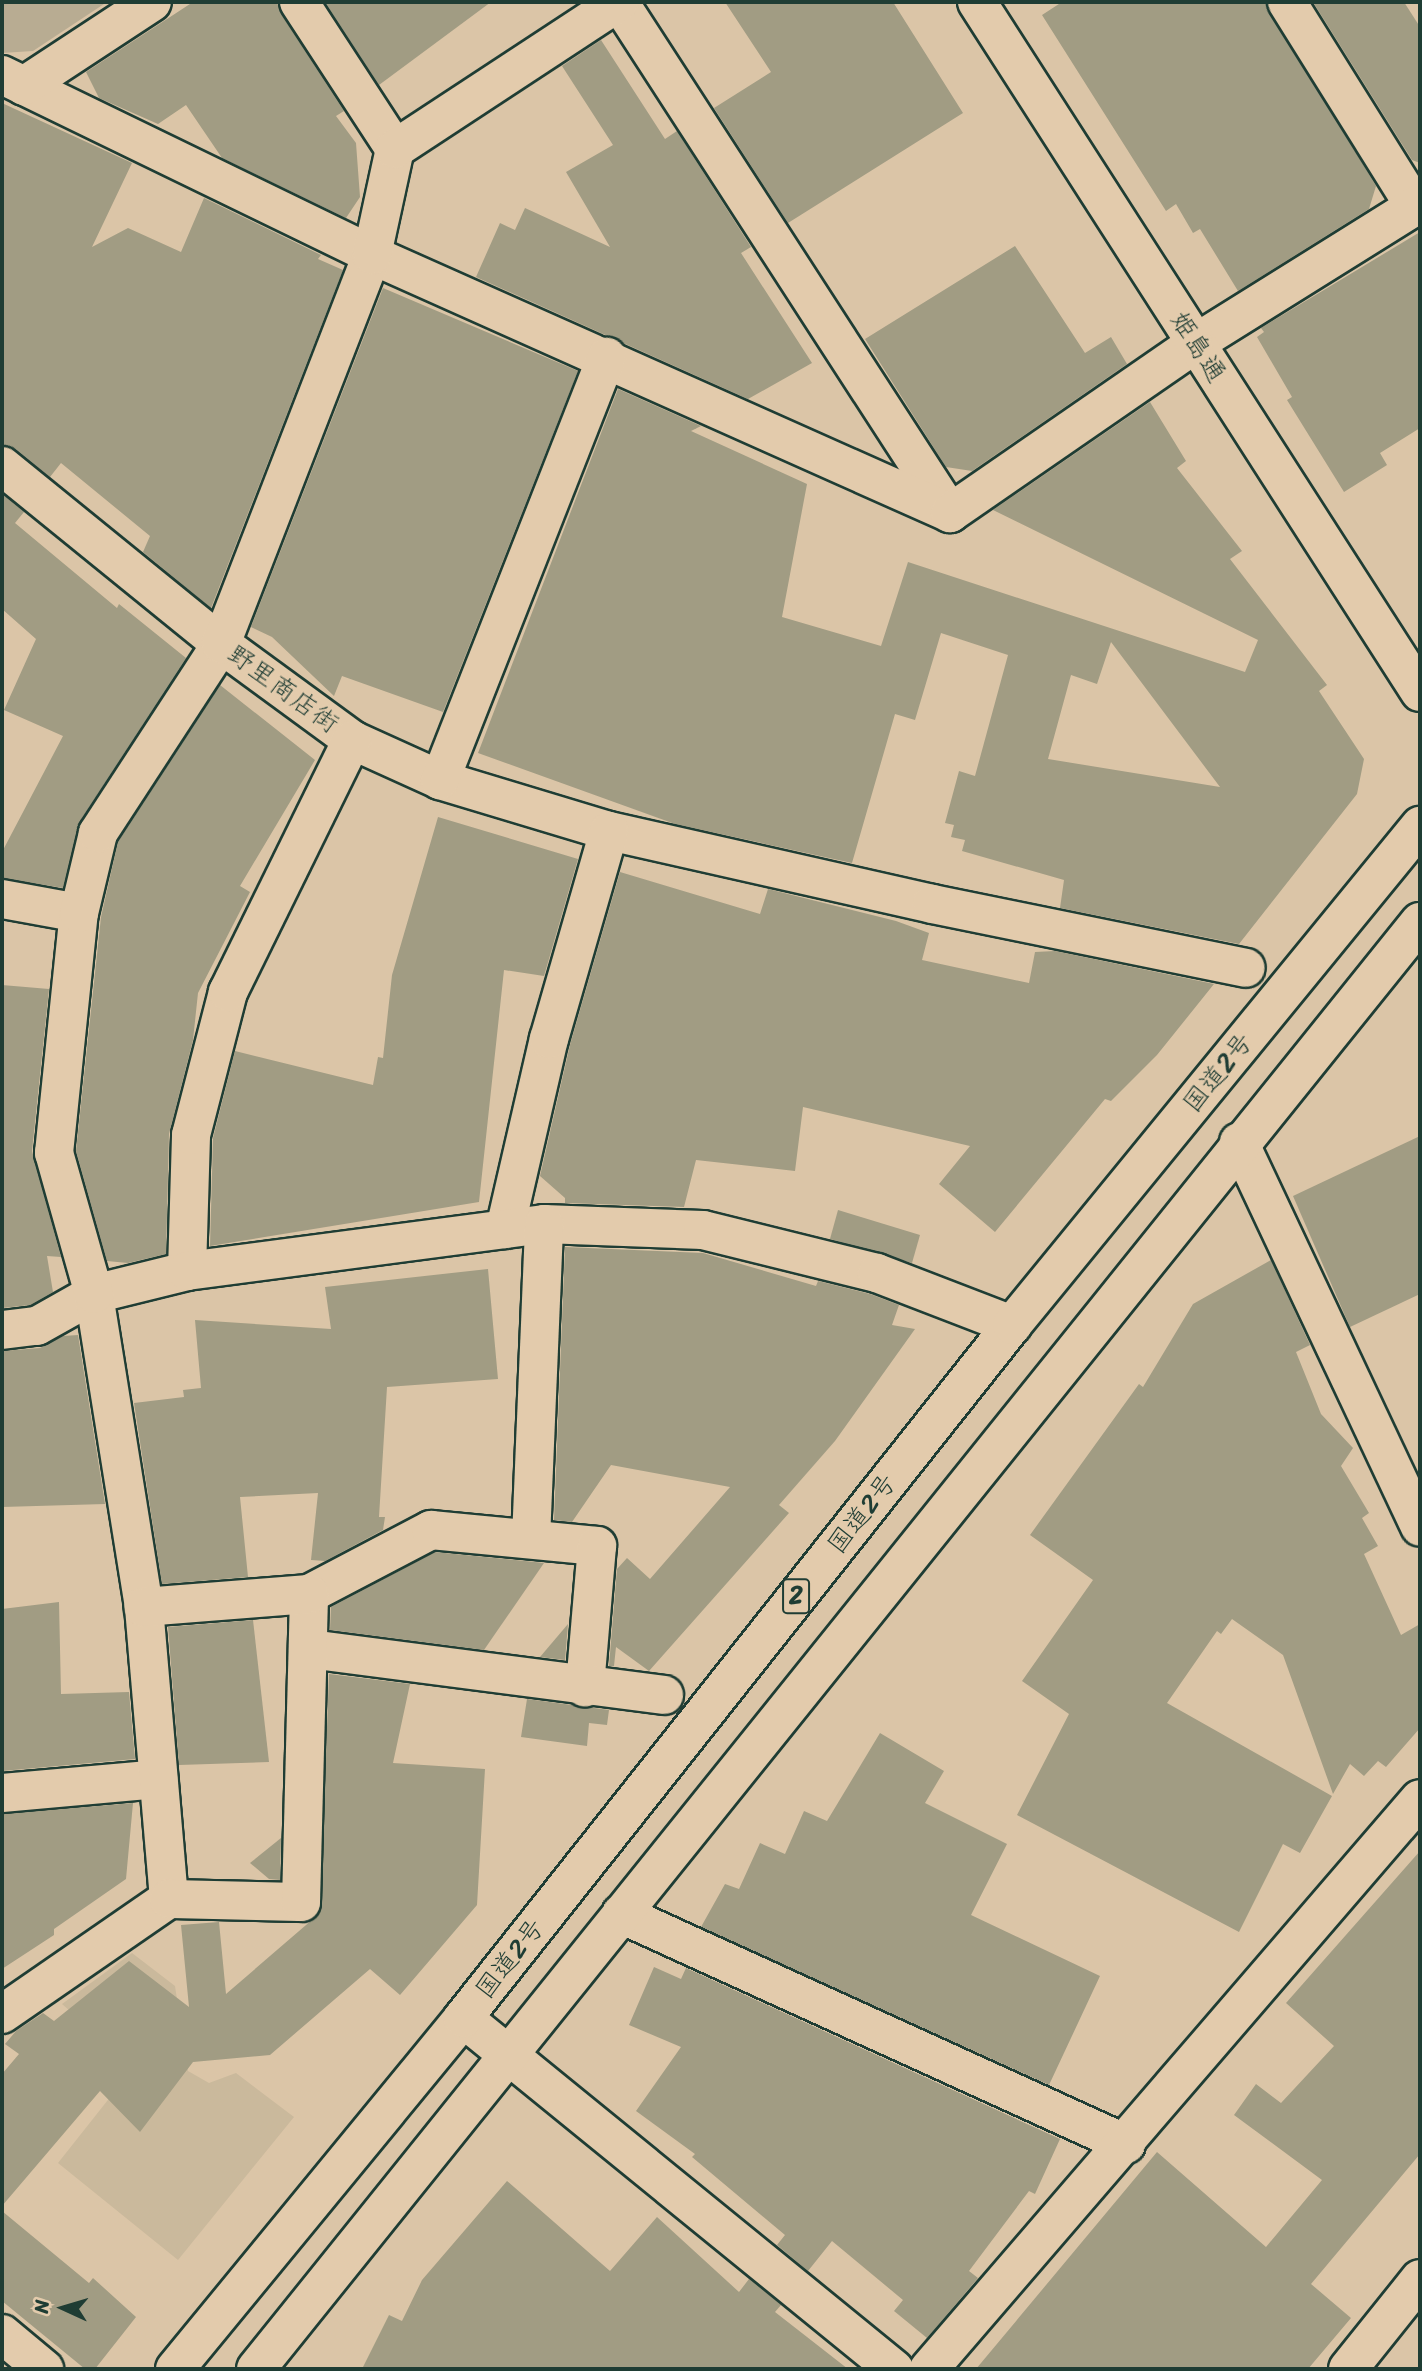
<!DOCTYPE html>
<meta charset="utf-8">
<style>
body{margin:0}
#map{position:relative;width:1422px;height:2371px;overflow:hidden;background:#dbc5a7;font-family:Sriracha,"Klee One",sans-serif}
div>[style]{position:absolute}
.built>*{inset:0;background:#cab99c}
.green>*{inset:0;background:#b8ac92}
.building>*{inset:0;background:#a19c83}
.roads{filter:drop-shadow(2px 0 #1f3d34) drop-shadow(-2px 0 #1f3d34) drop-shadow(0 2px #1f3d34) drop-shadow(0 -2px #1f3d34)}
.street>*{height:38px;margin:-19px;padding:0 19px;transform-origin:19px;border-radius:19px;background:#e3cbac}
.primary>*{height:38px;margin:-19px;padding:0 19px;transform-origin:19px;border-radius:19px;background:#e3cbac}
.highway>*{height:38px;margin:-19px;padding:0 19px;transform-origin:19px;border-radius:19px;background:#e3cbac}
span{translate:-50% -50%;white-space:nowrap;text-align:center;line-height:1.15;-webkit-text-stroke:6px #e3cbac;paint-order:stroke}
.shield-label span{padding:2px 5px;background:#e3cbac;border:2px solid;border-radius:5px;-webkit-text-stroke-width:0}
.shield-label{font-size:24px;color:#1f3d34;font-weight:700}
.street-label{font-size:26px;color:#1f3d34}
.frame{position:absolute;inset:0;border:4px solid #1f3d34;pointer-events:none}
.north{position:absolute;left:28px;top:2273px;width:70px;height:70px;-webkit-text-stroke:5px #e3cbac;paint-order:stroke;rotate:274deg;font-size:19px;font-weight:700;line-height:28px;text-align:center;color:#1f3d34}
.north::after{content:'';display:block;margin:auto;width:24px;height:32px;background:#1f3d34;clip-path:polygon(50% 0,100% 100%,50% 72%,0 100%)}
</style>
<div id="map">
<div class="built">
<i style="clip-path:polygon(132px 1953px,175px 1986px,188px 2071px,209px 2083px,236px 2073px,294px 2117px,178px 2260px,58px 2163px,134px 2067px,62px 2004px)"></i>
</div>
<div class="green">
<i style="clip-path:polygon(2px 2px,107px 2px,33px 51px,2px 53px)"></i>
</div>
<div class="building">
<i style="clip-path:polygon(193px 2px,277px 2px,281px 14px,344px 111px,336px 116px,356px 143px,360px 197px,346px 218px,222px 158px,186px 105px,158px 124px,99px 98px,86px 72px)"></i>
<i style="clip-path:polygon(325px 2px,491px 2px,379px 85px)"></i>
<i style="clip-path:polygon(725px 2px,893px 2px,963px 113px,788px 223px,714px 108px,771px 72px)"></i>
<i style="clip-path:polygon(1062px 2px,1265px 2px,1376px 186px,1369px 209px,1238px 291px,1200px 229px,1193px 233px,1176px 204px,1166px 211px,1042px 15px)"></i>
<i style="clip-path:polygon(1313px 2px,1404px 2px,1420px 27px,1420px 163px,1412px 160px)"></i>
<i style="clip-path:polygon(601px 40px,665px 139px,677px 131px,751px 247px,741px 253px,812px 363px,748px 399px,476px 277px,500px 223px,515px 230px,525px 208px,610px 247px,566px 172px,613px 145px,562px 66px)"></i>
<i style="clip-path:polygon(2px 103px,132px 163px,92px 247px,128px 228px,181px 252px,204px 198px,321px 255px,318px 259px,343px 270px,211px 608px,143px 552px,150px 536px,61px 463px,50px 477px,16px 449px,2px 445px)"></i>
<i style="clip-path:polygon(1420px 232px,1420px 428px,1380px 453px,1387px 465px,1344px 492px,1287px 400px,1292px 397px,1257px 337px,1264px 332px,1261px 328px)"></i>
<i style="clip-path:polygon(1015px 246px,1085px 353px,1111px 337px,1127px 364px,972px 471px,946px 467px,865px 339px)"></i>
<i style="clip-path:polygon(383px 288px,578px 371px,443px 712px,342px 676px,334px 696px,272px 637px,251px 627px)"></i>
<i style="clip-path:polygon(evenodd,618px 389px,701px 426px,691px 431px,807px 484px,782px 617px,881px 646px,908px 562px,1245px 672px,1258px 640px,993px 510px,1150px 402px,1186px 461px,1177px 468px,1242px 551px,1230px 559px,1327px 685px,1319px 691px,1364px 759px,1357px 794px,1239px 944px,1060px 908px,1064px 880px,962px 851px,965px 840px,951px 837px,954px 825px,945px 823px,959px 771px,975px 776px,1008px 655px,941px 633px,915px 720px,895px 714px,852px 863px,675px 824px,478px 753px,618px 389px,1111px 642px,1220px 787px,1048px 759px,1071px 675px,1097px 684px,1111px 642px)"></i>
<i style="clip-path:polygon(2px 494px,24px 512px,15px 523px,117px 608px,119px 604px,186px 658px,80px 821px,63px 888px,2px 878px,2px 852px,63px 736px,4px 710px,36px 639px,2px 609px)"></i>
<i style="clip-path:polygon(220px 685px,315px 760px,240px 886px,250px 892px,198px 993px,193px 1040px,169px 1134px,166px 1254px,128px 1263px,107px 1261px,76px 1151px,101px 917px,118px 842px)"></i>
<i style="clip-path:polygon(438px 817px,578px 859px,544px 976px,504px 970px,479px 1202px,210px 1246px,213px 1138px,235px 1051px,373px 1085px,378px 1057px,383px 1058px,392px 975px)"></i>
<i style="clip-path:polygon(620px 872px,760px 914px,768px 889px,896px 921px,929px 933px,922px 960px,1029px 983px,1035px 952px,1055px 951px,1214px 984px,1157px 1055px,1111px 1101px,1105px 1099px,995px 1232px,939px 1184px,970px 1146px,803px 1107px,795px 1171px,696px 1160px,684px 1207px,565px 1203px,565px 1198px,540px 1176px,570px 1045px)"></i>
<i style="clip-path:polygon(2px 985px,49px 989px,32px 1151px,61px 1257px,47px 1256px,53px 1292px,30px 1305px,2px 1308px)"></i>
<i style="clip-path:polygon(1420px 1136px,1420px 1294px,1350px 1327px,1293px 1196px)"></i>
<i style="clip-path:polygon(838px 1210px,920px 1235px,912px 1263px,830px 1239px)"></i>
<i style="clip-path:polygon(565px 1247px,703px 1253px,816px 1286px,818px 1281px,870px 1294px,899px 1305px,892px 1325px,915px 1329px,835px 1441px,779px 1505px,789px 1513px,649px 1671px,616px 1647px,614px 1666px,609px 1666px,617px 1569px,627px 1558px,650px 1579px,730px 1487px,611px 1465px,572px 1522px,554px 1520px)"></i>
<i style="clip-path:polygon(1271px 1260px,1310px 1345px,1296px 1352px,1321px 1414px,1353px 1448px,1341px 1466px,1369px 1513px,1362px 1518px,1378px 1546px,1364px 1554px,1401px 1635px,1420px 1624px,1420px 1728px,1386px 1767px,1378px 1761px,1364px 1776px,1350px 1764px,1333px 1794px,1283px 1655px,1232px 1619px,1221px 1634px,1217px 1631px,1167px 1703px,1332px 1796px,1300px 1853px,1283px 1844px,1239px 1932px,1017px 1815px,1069px 1714px,1022px 1681px,1093px 1580px,1030px 1535px,1139px 1384px,1143px 1387px,1193px 1304px)"></i>
<i style="clip-path:polygon(488px 1269px,498px 1379px,387px 1387px,379px 1517px,385px 1517px,383px 1530px,325px 1561px,311px 1560px,318px 1493px,240px 1497px,248px 1577px,162px 1584px,134px 1403px,184px 1397px,183px 1390px,201px 1388px,195px 1320px,331px 1329px,325px 1287px)"></i>
<i style="clip-path:polygon(78px 1335px,105px 1504px,2px 1507px,2px 1351px,40px 1348px,63px 1336px)"></i>
<i style="clip-path:polygon(435px 1552px,544px 1563px,484px 1650px,330px 1630px,331px 1607px)"></i>
<i style="clip-path:polygon(59px 1602px,61px 1694px,129px 1692px,135px 1759px,2px 1771px,2px 1609px)"></i>
<i style="clip-path:polygon(253px 1620px,269px 1762px,179px 1765px,168px 1627px)"></i>
<i style="clip-path:polygon(568px 1624px,565px 1660px,540px 1657px)"></i>
<i style="clip-path:polygon(329px 1674px,410px 1684px,393px 1763px,485px 1769px,477px 1905px,400px 1995px,370px 1969px,270px 2055px,193px 2062px,140px 2132px,100px 2091px,2px 2206px,2px 2074px,19px 2054px,5px 2044px,16px 2031px,43px 2013px,54px 2021px,129px 1961px,189px 2007px,181px 1925px,219px 1922px,226px 1994px,320px 1913px)"></i>
<i style="clip-path:polygon(527px 1699px,609px 1710px,607px 1725px,589px 1723px,587px 1746px,521px 1737px)"></i>
<i style="clip-path:polygon(880px 1733px,944px 1771px,925px 1803px,1007px 1844px,971px 1915px,1100px 1976px,1049px 2085px,701px 1927px,725px 1884px,739px 1889px,760px 1843px,785px 1854px,804px 1811px,827px 1821px)"></i>
<i style="clip-path:polygon(133px 1803px,126px 1879px,54px 1929px,54px 1935px,2px 1969px,2px 1814px)"></i>
<i style="clip-path:polygon(281px 1838px,280px 1880px,269px 1879px,250px 1863px)"></i>
<i style="clip-path:polygon(1420px 1851px,1420px 2154px,1311px 2284px,1351px 2318px,1308px 2369px,976px 2369px,1157px 2152px,1266px 2247px,1322px 2180px,1234px 2115px,1256px 2084px,1281px 2103px,1334px 2046px,1286px 2003px)"></i>
<i style="clip-path:polygon(654px 1967px,681px 1979px,686px 1968px,1060px 2139px,1035px 2194px,1029px 2191px,969px 2271px,978px 2278px,927px 2338px,894px 2311px,903px 2300px,832px 2241px,808px 2271px,777px 2245px,785px 2235px,692px 2157px,695px 2154px,636px 2111px,681px 2047px,629px 2025px)"></i>
<i style="clip-path:polygon(507px 2181px,610px 2271px,657px 2217px,739px 2292px,749px 2279px,781px 2305px,775px 2312px,848px 2369px,362px 2369px,389px 2315px,402px 2321px,422px 2280px)"></i>
<i style="clip-path:polygon(2px 2211px,89px 2283px,93px 2278px,136px 2317px,95px 2369px,85px 2369px,2px 2301px)"></i>
</div>
<div class="roads">
<div class="street">
<i style="left:299px;top:2px;width:176px;rotate:56.9deg"></i>
<i style="left:619px;top:2px;width:609px;rotate:57.07deg"></i>
<i style="left:1287px;top:2px;width:242px;rotate:58deg"></i>
<i style="left:2px;top:75px;width:411px;rotate:25.9deg"></i>
<i style="left:372px;top:255px;width:633px;rotate:24.05deg"></i>
<i style="left:950px;top:513px;width:299px;rotate:-34.6deg"></i>
<i style="left:1196px;top:343px;width:264px;rotate:-32deg"></i>
<i style="left:24px;top:86px;width:153px;rotate:-33.3deg"></i>
<i style="left:2px;top:466px;width:282px;rotate:39.1deg"></i>
<i style="left:221px;top:644px;width:162px;rotate:36.2deg"></i>
<i style="left:352px;top:740px;width:97px;rotate:24.4deg"></i>
<i style="left:440px;top:780px;width:177px;rotate:16.8deg"></i>
<i style="left:609px;top:831px;width:331px;rotate:12.7deg"></i>
<i style="left:932px;top:904px;width:320px;rotate:11.5deg"></i>
<i style="left:440px;top:780px;width:455px;rotate:-68.5deg"></i>
<i style="left:2px;top:899px;width:78px;rotate:10.3deg"></i>
<i style="left:1239px;top:1142px;width:425px;rotate:64.8deg"></i>
<i style="left:505px;top:1229px;width:195px;rotate:-77deg"></i>
<i style="left:549px;top:1039px;width:216px;rotate:-73.9deg"></i>
<i style="left:187px;top:1271px;width:136px;rotate:-88.3deg"></i>
<i style="left:191px;top:1135px;width:148px;rotate:-75.5deg"></i>
<i style="left:228px;top:992px;width:281px;rotate:-63.8deg"></i>
<i style="left:2px;top:1330px;width:35px;rotate:-7deg"></i>
<i style="left:37px;top:1326px;width:65px;rotate:-29.3deg"></i>
<i style="left:94px;top:1294px;width:96px;rotate:-13.9deg"></i>
<i style="left:187px;top:1271px;width:360px;rotate:-7.5deg"></i>
<i style="left:544px;top:1224px;width:159px;rotate:2.2deg"></i>
<i style="left:703px;top:1230px;width:179px;rotate:13.9deg"></i>
<i style="left:877px;top:1273px;width:145px;rotate:21.1deg"></i>
<i style="left:531px;top:1539px;width:315px;rotate:-87.6deg"></i>
<i style="left:309px;top:1594px;width:138px;rotate:-27.7deg"></i>
<i style="left:431px;top:1530px;width:167px;rotate:5.5deg"></i>
<i style="left:597px;top:1546px;width:142px;rotate:94.9deg"></i>
<i style="left:310px;top:1649px;width:357px;rotate:7.4deg"></i>
<i style="left:2px;top:1793px;width:157px;rotate:-5.1deg"></i>
<i style="left:169px;top:1899px;width:293px;rotate:-94.9deg"></i>
<i style="left:144px;top:1607px;width:317px;rotate:-99.1deg"></i>
<i style="left:94px;top:1294px;width:147px;rotate:-105.8deg"></i>
<i style="left:54px;top:1153px;width:241px;rotate:-84.1deg"></i>
<i style="left:79px;top:913px;width:82px;rotate:-76.6deg"></i>
<i style="left:98px;top:833px;width:225px;rotate:-56.9deg"></i>
<i style="left:221px;top:644px;width:417px;rotate:-68.8deg"></i>
<i style="left:372px;top:255px;width:108px;rotate:-77.8deg"></i>
<i style="left:395px;top:149px;width:268px;rotate:-33.3deg"></i>
<i style="left:621px;top:1914px;width:555px;rotate:24.49deg"></i>
<i style="left:2px;top:2014px;width:203px;rotate:-34.6deg"></i>
<i style="left:169px;top:1899px;width:132px;rotate:1.3deg"></i>
<i style="left:301px;top:1902px;width:308px;rotate:-88.5deg"></i>
<i style="left:309px;top:1594px;width:166px;rotate:175.5deg"></i>
<i style="left:463px;top:2018px;width:556px;rotate:39.16deg"></i>
<i style="left:2px;top:2334px;width:55px;rotate:39.8deg"></i>
<i style="left:929px;top:2369px;width:752px;rotate:-49.26deg"></i>
<i style="left:1348px;top:2369px;width:115px;rotate:-51.3deg"></i>
</div>
<div class="primary">
<i style="left:977px;top:2px;width:820px;rotate:57.3deg"></i>
</div>
<div class="highway">
<i style="left:175px;top:2369px;width:454px;rotate:-50.6deg"></i>
<i style="left:463px;top:2018px;width:884px;rotate:-51.61deg"></i>
<i style="left:1012px;top:1325px;width:645px;rotate:-50.73deg"></i>
<i style="left:256px;top:2369px;width:1857px;rotate:-51.19deg"></i>
</div>
</div>
<div class="shield-label">
<span style="left:796px;top:1596px">2</span>
</div>
<div class="street-label">
<span style="left:1198px;top:347px;rotate:57deg">姫島通</span>
<span style="left:283px;top:689px;rotate:36deg">野里商店街</span>
<span style="left:1218px;top:1073px;rotate:-51deg">国道2号</span>
<span style="left:862px;top:1514px;rotate:-52deg">国道2号</span>
<span style="left:510px;top:1959px;rotate:-52deg">国道2号</span>
</div>
<div class="frame"></div>
<div class="north">N</div>
</div>
